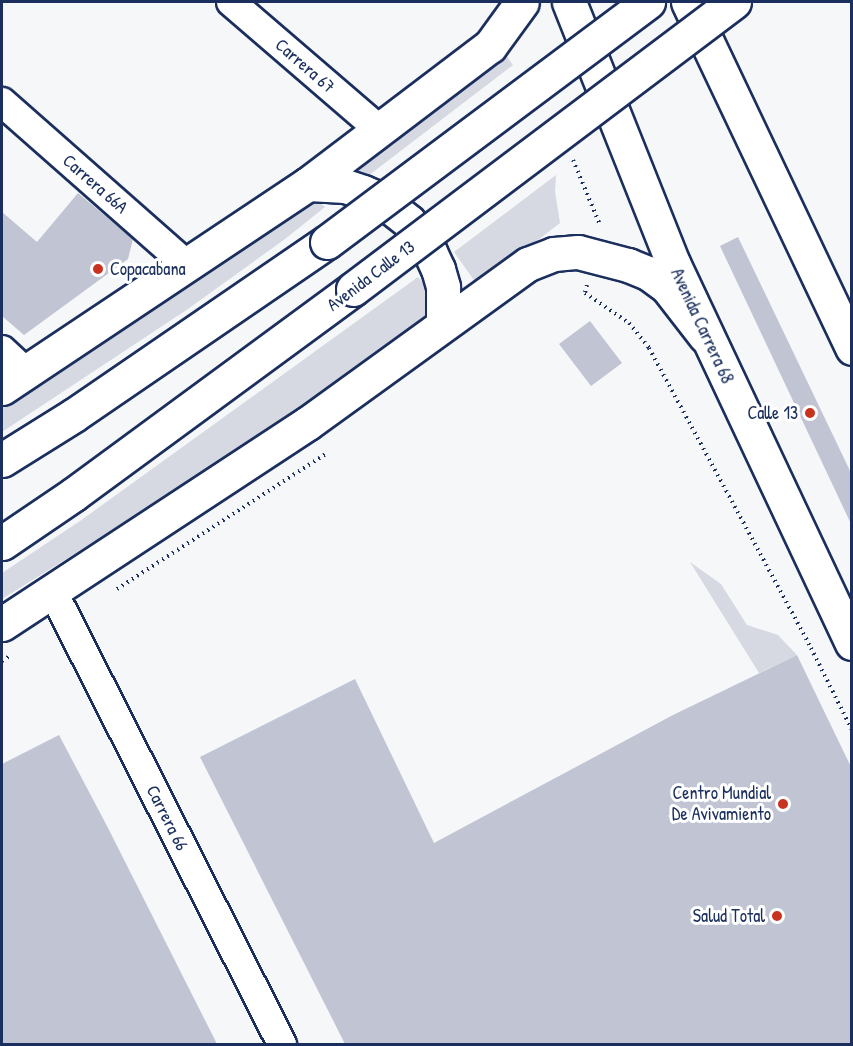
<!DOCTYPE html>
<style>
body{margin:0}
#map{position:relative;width:853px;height:1046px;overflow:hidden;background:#f6f7f9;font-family:"Patrick Hand",sans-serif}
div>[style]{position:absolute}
.green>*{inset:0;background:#d6d9e2}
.building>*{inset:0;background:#c0c4d3}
.path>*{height:4px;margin-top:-2px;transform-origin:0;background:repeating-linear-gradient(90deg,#1b2f5e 0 1.5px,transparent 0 6px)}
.roads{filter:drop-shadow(2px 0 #1b2f5e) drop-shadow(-2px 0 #1b2f5e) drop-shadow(0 2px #1b2f5e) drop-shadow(0 -2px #1b2f5e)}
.street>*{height:28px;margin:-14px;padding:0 14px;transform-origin:14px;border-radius:14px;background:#fff}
.primary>*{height:33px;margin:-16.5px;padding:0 16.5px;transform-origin:16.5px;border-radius:16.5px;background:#fff}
.bridges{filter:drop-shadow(2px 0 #1b2f5e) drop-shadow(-2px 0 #1b2f5e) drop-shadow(0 2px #1b2f5e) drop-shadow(0 -2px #1b2f5e)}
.primary-bridge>*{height:33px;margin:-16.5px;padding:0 16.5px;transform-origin:16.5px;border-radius:16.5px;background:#fff}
.dots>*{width:16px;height:16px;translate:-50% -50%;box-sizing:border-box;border:3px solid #fff;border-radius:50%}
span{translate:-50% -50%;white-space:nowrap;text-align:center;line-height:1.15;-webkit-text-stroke:6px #fff;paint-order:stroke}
.street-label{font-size:18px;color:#1b2f5e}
.poi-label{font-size:18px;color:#1b2f5e}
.left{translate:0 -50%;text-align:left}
.right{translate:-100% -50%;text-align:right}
.frame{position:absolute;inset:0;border:3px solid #1b2f5e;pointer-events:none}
</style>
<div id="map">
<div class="green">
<i style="clip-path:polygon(505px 54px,513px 65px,364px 179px,349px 174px,453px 97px)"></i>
<i style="clip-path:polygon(556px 175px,555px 191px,560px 223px,478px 286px,454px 252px)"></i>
<i style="clip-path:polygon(316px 199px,325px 207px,285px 239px,188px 309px,2px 432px,2px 407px)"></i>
<i style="clip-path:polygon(418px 277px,427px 287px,433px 302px,424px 328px,174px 492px,2px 599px,2px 573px,80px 521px)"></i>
<i style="clip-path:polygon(690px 562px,721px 584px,747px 625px,778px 635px,797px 655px,759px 673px)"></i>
</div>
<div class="building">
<i style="clip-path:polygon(78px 193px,133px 239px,128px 259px,24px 335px,2px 316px,2px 212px,37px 242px)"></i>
<i style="clip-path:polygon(738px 237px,852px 475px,852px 526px,720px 246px)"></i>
<i style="clip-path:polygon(590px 321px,622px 363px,591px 386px,559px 344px)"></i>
<i style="clip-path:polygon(797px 655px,852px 769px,852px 1044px,345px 1044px,200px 757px,355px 679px,434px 843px,673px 715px)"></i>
<i style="clip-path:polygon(59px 735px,107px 826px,217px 1044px,2px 1044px,2px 764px)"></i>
</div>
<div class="path">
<i style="left:573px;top:160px;width:70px;rotate:67.4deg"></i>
<i style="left:587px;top:285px;width:8px;rotate:104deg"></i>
<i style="left:585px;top:293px;width:53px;rotate:34.3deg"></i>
<i style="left:629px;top:323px;width:32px;rotate:51deg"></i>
<i style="left:649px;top:348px;width:341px;rotate:61.6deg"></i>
<i style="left:811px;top:648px;width:92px;rotate:63.4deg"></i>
<i style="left:117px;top:589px;width:249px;rotate:-32.9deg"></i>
<i style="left:2px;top:661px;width:11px;rotate:-34deg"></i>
</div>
<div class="roads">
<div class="street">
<i style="left:231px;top:2px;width:196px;rotate:40.7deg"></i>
<i style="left:2px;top:102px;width:248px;rotate:41.4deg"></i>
<i style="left:2px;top:350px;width:33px;rotate:43deg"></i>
<i style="left:53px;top:592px;width:507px;rotate:63.13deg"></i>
</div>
<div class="primary">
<i style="left:569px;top:2px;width:281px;rotate:68.3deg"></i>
<i style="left:673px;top:263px;width:420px;rotate:64.8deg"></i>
<i style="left:688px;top:2px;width:383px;rotate:64.6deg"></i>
<i style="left:308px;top:184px;width:37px;rotate:3deg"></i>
<i style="left:345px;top:186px;width:19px;rotate:18deg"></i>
<i style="left:363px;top:192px;width:18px;rotate:22deg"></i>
<i style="left:380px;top:199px;width:37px;rotate:38deg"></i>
<i style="left:409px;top:222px;width:37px;rotate:55deg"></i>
<i style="left:430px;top:252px;width:19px;rotate:65deg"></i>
<i style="left:438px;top:269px;width:19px;rotate:74deg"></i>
<i style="left:443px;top:287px;width:37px;rotate:90deg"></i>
<i style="left:2px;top:388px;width:368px;rotate:-33.7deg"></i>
<i style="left:308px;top:184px;width:228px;rotate:-37.2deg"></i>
<i style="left:490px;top:46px;width:54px;rotate:-54deg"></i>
<i style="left:2px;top:460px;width:85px;rotate:-32deg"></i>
<i style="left:74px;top:415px;width:306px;rotate:-34.4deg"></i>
<i style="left:2px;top:543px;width:87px;rotate:-34.2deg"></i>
<i style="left:74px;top:494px;width:346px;rotate:-36.3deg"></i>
<i style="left:2px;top:624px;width:366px;rotate:-33.3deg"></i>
<i style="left:308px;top:423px;width:271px;rotate:-35.9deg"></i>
<i style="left:528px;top:264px;width:28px;rotate:-21deg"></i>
<i style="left:554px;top:254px;width:24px;rotate:-5deg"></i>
<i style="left:578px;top:252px;width:52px;rotate:14.6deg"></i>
<i style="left:628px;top:265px;width:22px;rotate:22deg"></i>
<i style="left:648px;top:273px;width:24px;rotate:36deg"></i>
<i style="left:667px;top:287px;width:62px;rotate:52.2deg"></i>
</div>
</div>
<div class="bridges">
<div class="primary-bridge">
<i style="left:327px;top:242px;width:401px;rotate:-36.8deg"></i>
<i style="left:353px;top:289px;width:477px;rotate:-37deg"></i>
</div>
</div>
<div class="dots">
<i style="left:98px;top:269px;background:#c8321e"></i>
<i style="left:810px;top:413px;background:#c8321e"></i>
<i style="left:783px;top:804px;background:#c8321e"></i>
<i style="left:777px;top:916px;background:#c8321e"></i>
</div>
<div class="street-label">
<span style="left:305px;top:66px;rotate:41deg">Carrera 67</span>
<span style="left:95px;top:184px;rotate:41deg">Carrera 66A</span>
<span style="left:371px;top:276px;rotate:-37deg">Avenida Calle 13</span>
<span style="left:702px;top:326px;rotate:65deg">Avenida Carrera 68</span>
<span style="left:167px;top:818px;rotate:63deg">Carrera 66</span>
</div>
<div class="poi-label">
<span class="left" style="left:110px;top:269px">Copacabana</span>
<span class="right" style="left:798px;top:413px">Calle 13</span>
<span class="right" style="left:771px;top:804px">Centro Mundial<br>De Avivamiento</span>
<span class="right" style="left:765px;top:916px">Salud Total</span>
</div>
<div class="frame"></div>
</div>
